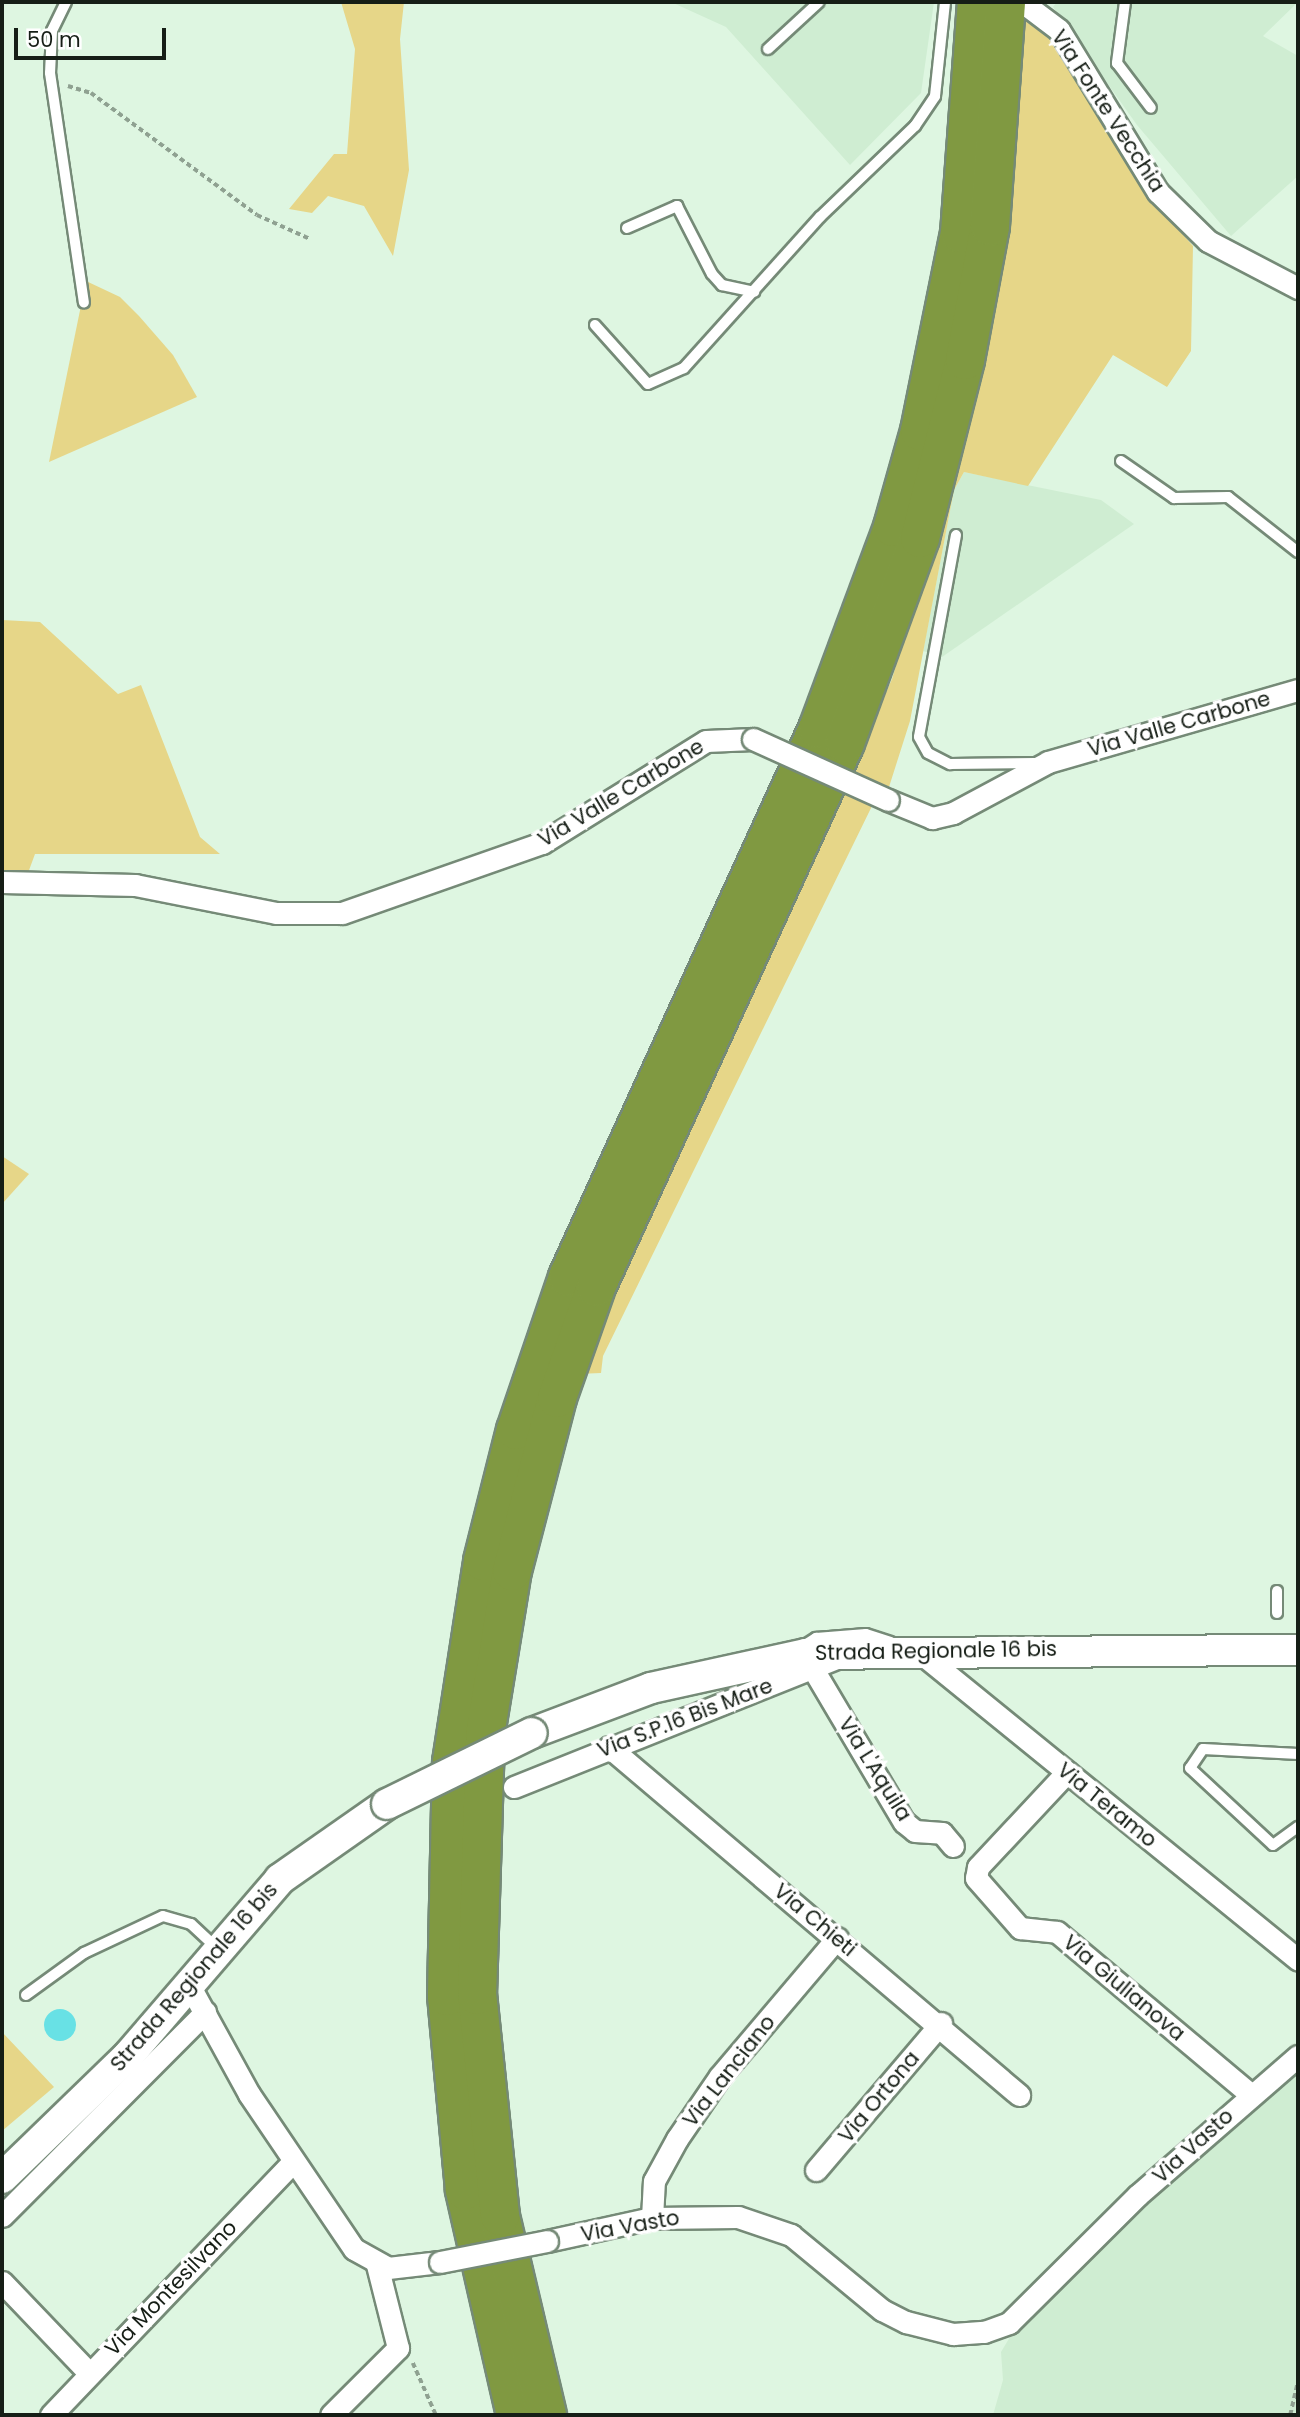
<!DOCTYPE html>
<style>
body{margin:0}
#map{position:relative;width:1300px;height:2417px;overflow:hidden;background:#def6e1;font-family:Poppins,sans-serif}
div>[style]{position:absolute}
.built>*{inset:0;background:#cfedd2}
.green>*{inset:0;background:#e6d688}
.water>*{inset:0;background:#68e1e5}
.round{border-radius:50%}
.path>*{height:3.5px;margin-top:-1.75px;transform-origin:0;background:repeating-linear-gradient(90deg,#8fa191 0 5px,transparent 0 8.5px)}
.roads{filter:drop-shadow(2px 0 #758a77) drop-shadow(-2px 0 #758a77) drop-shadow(0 2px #758a77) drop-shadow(0 -2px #758a77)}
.lane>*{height:10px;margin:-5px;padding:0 5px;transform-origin:5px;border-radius:5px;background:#fff}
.street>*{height:21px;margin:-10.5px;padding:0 10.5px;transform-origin:10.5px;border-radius:10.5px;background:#fff}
.secondary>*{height:30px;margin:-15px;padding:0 15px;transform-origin:15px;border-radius:15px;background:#fff}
.highway>*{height:38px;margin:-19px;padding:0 19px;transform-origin:19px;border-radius:19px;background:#809941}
.bridges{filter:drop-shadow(2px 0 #758a77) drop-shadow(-2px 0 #758a77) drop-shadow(0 2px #758a77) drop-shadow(0 -2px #758a77)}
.street-bridge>*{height:21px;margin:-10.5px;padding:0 10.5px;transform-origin:10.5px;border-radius:10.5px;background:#fff}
.secondary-bridge>*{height:30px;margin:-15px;padding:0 15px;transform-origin:15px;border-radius:15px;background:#fff}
span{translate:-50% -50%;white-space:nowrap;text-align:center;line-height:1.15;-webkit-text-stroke:7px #fff;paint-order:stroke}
.street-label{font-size:21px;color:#161e16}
.frame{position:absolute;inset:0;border:4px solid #161e16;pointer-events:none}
.scale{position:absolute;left:14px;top:28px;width:152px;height:32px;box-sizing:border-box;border:4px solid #161e16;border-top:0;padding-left:9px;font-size:21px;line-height:24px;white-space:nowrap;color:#161e16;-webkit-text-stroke:5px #fff;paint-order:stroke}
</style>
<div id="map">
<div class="built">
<i style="clip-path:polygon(671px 2px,934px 2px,921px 93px,850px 165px,726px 27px)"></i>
<i style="clip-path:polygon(1057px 2px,1298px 2px,1263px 36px,1298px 56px,1298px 176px,1231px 236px,1137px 125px,1053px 7px)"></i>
<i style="clip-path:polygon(964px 472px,1101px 500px,1134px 524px,942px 657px,923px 651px,954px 490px)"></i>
<i style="clip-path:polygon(1298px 2068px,1298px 2415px,993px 2415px,1003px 2380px,1001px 2352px,1013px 2332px,1131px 2211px)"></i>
</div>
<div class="green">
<i style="clip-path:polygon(341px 2px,404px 2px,400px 39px,409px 170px,393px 256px,364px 206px,328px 196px,312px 213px,289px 209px,334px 154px,347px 154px,355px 49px)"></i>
<i style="clip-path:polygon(1022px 11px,1051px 41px,1149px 196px,1193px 246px,1191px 351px,1167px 387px,1113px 355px,1028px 486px,964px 472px,954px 490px,910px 721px,889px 787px,851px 770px,892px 679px,912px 611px,1006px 230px)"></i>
<i style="clip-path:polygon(86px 281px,120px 297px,139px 316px,173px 355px,197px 397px,49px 462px)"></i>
<i style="clip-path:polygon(2px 620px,40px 622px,118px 694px,141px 685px,200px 837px,220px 854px,35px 854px,28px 873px,2px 873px)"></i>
<i style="clip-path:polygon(841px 792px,872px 806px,603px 1356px,601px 1373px,577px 1374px)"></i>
<i style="clip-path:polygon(2px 1156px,29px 1174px,2px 1204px)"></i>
<i style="clip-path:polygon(2px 2032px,54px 2087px,2px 2131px)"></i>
</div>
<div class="water">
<i class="round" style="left:44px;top:2009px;width:32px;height:32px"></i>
</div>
<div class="path">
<i style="left:68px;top:86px;width:24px;rotate:17deg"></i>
<i style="left:91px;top:93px;width:206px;rotate:36.3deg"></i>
<i style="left:257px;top:215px;width:58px;rotate:24.4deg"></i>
<i style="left:413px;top:2363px;width:57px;rotate:66.1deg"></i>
<i style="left:1290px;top:2415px;width:36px;rotate:-77deg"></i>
</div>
<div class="roads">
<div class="lane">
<i style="left:66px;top:2px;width:32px;rotate:116deg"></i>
<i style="left:52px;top:31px;width:42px;rotate:92.7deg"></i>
<i style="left:50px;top:73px;width:232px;rotate:81.6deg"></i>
<i style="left:1125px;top:2px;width:62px;rotate:97.5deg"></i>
<i style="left:1117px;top:63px;width:56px;rotate:52.9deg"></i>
<i style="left:768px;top:49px;width:69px;rotate:-42.7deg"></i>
<i style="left:627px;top:228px;width:55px;rotate:-23.7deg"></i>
<i style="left:677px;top:206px;width:76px;rotate:62.8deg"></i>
<i style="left:712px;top:274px;width:15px;rotate:48deg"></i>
<i style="left:722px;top:285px;width:33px;rotate:12deg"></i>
<i style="left:595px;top:325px;width:79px;rotate:48.1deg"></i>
<i style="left:648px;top:384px;width:39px;rotate:-24deg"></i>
<i style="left:684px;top:368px;width:203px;rotate:-48deg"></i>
<i style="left:820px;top:217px;width:132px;rotate:-43.8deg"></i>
<i style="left:915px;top:126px;width:36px;rotate:-56deg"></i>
<i style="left:935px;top:96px;width:95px;rotate:-83.9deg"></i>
<i style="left:1121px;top:461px;width:65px;rotate:34.9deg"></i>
<i style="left:1174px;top:498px;width:54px;rotate:-1.1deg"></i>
<i style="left:1228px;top:497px;width:89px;rotate:38.2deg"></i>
<i style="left:956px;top:535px;width:205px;rotate:100.4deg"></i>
<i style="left:919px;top:737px;width:18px;rotate:61deg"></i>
<i style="left:928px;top:753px;width:25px;rotate:27deg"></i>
<i style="left:950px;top:764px;width:85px;rotate:-0.7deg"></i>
<i style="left:1277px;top:1591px;width:22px;rotate:90deg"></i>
<i style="left:802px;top:1647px;width:17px;rotate:-33deg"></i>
<i style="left:816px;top:1638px;width:50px;rotate:-4.6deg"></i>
<i style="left:866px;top:1634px;width:26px;rotate:18deg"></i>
<i style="left:1298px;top:1754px;width:95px;rotate:-177deg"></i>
<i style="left:1203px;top:1749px;width:23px;rotate:124deg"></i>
<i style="left:1190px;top:1768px;width:113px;rotate:42.9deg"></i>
<i style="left:1273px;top:1845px;width:31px;rotate:-36deg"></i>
<i style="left:26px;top:1995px;width:72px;rotate:-35.9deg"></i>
<i style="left:84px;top:1953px;width:87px;rotate:-25.1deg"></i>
<i style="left:163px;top:1916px;width:29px;rotate:16deg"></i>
<i style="left:191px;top:1924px;width:35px;rotate:43deg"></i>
</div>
<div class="street">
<i style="left:1022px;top:2px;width:46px;rotate:37.1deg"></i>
<i style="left:1059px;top:30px;width:190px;rotate:58.6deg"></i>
<i style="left:1158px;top:192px;width:70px;rotate:44.4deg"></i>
<i style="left:1208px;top:241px;width:102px;rotate:27.6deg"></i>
<i style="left:888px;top:800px;width:48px;rotate:22.2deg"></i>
<i style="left:932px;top:818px;width:22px;rotate:-13deg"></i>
<i style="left:953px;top:813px;width:108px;rotate:-28.2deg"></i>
<i style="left:1048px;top:762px;width:260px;rotate:-16.1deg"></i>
<i style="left:2px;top:882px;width:133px;rotate:1.3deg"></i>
<i style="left:135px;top:885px;width:144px;rotate:11.2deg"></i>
<i style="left:276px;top:913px;width:66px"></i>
<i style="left:342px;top:913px;width:212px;rotate:-19.3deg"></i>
<i style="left:542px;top:843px;width:193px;rotate:-31.9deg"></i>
<i style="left:706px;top:741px;width:47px;rotate:-2.4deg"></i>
<i style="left:917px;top:1650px;width:491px;rotate:39.1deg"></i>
<i style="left:813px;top:1669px;width:178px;rotate:59.3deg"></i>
<i style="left:904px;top:1822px;width:14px;rotate:39deg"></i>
<i style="left:915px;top:1831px;width:27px;rotate:4deg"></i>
<i style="left:942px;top:1833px;width:17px;rotate:50deg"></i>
<i style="left:609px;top:1747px;width:538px;rotate:40.32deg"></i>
<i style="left:1067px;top:1772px;width:130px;rotate:133.1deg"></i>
<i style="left:978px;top:1867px;width:11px;rotate:100deg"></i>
<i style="left:976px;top:1878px;width:67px;rotate:48.7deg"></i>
<i style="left:1020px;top:1928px;width:37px;rotate:6deg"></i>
<i style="left:1057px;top:1932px;width:253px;rotate:40deg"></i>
<i style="left:514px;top:1787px;width:348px;rotate:-21.8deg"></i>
<i style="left:188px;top:1983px;width:127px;rotate:61.2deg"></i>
<i style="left:249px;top:2094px;width:187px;rotate:55.9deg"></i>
<i style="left:354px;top:2249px;width:39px;rotate:29deg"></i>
<i style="left:388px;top:2268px;width:52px;rotate:-6.6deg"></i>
<i style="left:816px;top:2170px;width:193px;rotate:-49.6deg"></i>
<i style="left:2px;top:2216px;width:288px;rotate:-45.1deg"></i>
<i style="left:652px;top:2218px;width:37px;rotate:-87deg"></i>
<i style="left:654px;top:2181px;width:48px;rotate:-61.3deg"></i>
<i style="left:677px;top:2139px;width:76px;rotate:-55.7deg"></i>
<i style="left:720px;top:2076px;width:181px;rotate:-49.7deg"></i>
<i style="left:547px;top:2241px;width:107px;rotate:-12.4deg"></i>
<i style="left:652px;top:2218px;width:86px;rotate:-0.7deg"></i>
<i style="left:738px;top:2217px;width:56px;rotate:18.8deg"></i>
<i style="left:791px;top:2235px;width:118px;rotate:39.5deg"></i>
<i style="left:882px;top:2310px;width:27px;rotate:27deg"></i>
<i style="left:906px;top:2322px;width:49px;rotate:14.3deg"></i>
<i style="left:953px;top:2334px;width:31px;rotate:-4deg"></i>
<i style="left:984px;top:2332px;width:27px;rotate:-20deg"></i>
<i style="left:1009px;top:2323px;width:182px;rotate:-44.8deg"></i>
<i style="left:1138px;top:2195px;width:212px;rotate:-41deg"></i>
<i style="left:2px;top:2282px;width:126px;rotate:46.3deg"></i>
<i style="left:51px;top:2415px;width:350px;rotate:-46.3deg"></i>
<i style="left:331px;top:2415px;width:95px;rotate:-45deg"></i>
<i style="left:398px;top:2348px;width:86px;rotate:-104.2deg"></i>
</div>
<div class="secondary">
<i style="left:532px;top:1733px;width:127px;rotate:-20.7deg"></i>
<i style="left:651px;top:1688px;width:159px;rotate:-12.4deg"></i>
<i style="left:806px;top:1654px;width:492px;rotate:-0.5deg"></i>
<i style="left:2px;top:2178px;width:175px;rotate:-44.1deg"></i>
<i style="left:128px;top:2056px;width:233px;rotate:-49.3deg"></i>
<i style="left:280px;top:1879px;width:131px;rotate:-35deg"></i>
</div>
<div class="highway">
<i style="left:516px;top:2415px;width:231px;rotate:-102.8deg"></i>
<i style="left:465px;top:2190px;width:195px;rotate:-95.3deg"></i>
<i style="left:447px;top:1996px;width:234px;rotate:-88.8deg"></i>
<i style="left:452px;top:1762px;width:203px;rotate:-81.2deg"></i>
<i style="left:483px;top:1561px;width:135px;rotate:-75.9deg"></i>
<i style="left:516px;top:1430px;width:162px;rotate:-71.2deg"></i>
<i style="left:568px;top:1277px;width:602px;rotate:-65.48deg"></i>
<i style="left:818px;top:729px;width:215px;rotate:-69.6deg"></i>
<i style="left:893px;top:527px;width:100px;rotate:-74.3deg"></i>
<i style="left:920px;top:431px;width:202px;rotate:-78.6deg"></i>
<i style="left:960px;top:233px;width:232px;rotate:-85.8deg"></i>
<i style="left:547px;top:2415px;width:204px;rotate:-103.3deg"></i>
<i style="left:500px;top:2216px;width:222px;rotate:-95.9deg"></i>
<i style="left:477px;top:1995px;width:260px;rotate:-88.2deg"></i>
<i style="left:485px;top:1735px;width:166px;rotate:-80.7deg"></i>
<i style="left:512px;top:1571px;width:179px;rotate:-75.4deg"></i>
<i style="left:557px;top:1398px;width:118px;rotate:-70.6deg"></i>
<i style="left:596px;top:1287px;width:598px;rotate:-65.41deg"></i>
<i style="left:845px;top:743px;width:218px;rotate:-69.9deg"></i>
<i style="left:920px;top:538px;width:184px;rotate:-75.8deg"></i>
<i style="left:965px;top:360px;width:136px;rotate:-79.4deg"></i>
<i style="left:990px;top:226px;width:225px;rotate:-85.9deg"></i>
</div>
</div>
<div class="bridges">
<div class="street-bridge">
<i style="left:753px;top:739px;width:148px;rotate:24.3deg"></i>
<i style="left:440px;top:2262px;width:109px;rotate:-11.1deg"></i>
</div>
<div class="secondary-bridge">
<i style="left:387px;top:1804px;width:161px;rotate:-26.1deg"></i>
</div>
</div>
<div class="street-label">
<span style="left:1108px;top:111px;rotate:57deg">Via Fonte Vecchia</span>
<span style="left:1179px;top:724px;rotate:-16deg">Via Valle Carbone</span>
<span style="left:621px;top:793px;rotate:-31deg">Via Valle Carbone</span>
<span style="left:936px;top:1651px;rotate:-1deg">Strada Regionale 16 bis</span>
<span style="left:685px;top:1718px;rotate:-21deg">Via S.P.16 Bis Mare</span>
<span style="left:875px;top:1769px;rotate:58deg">Via L'Aquila</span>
<span style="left:1107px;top:1805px;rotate:39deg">Via Teramo</span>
<span style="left:815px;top:1920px;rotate:40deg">Via Chieti</span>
<span style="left:194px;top:1977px;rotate:-49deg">Strada Regionale 16 bis</span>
<span style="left:1124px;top:1988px;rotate:40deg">Via Giulianova</span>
<span style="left:729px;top:2071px;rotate:-52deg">Via Lanciano</span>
<span style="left:879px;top:2097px;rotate:-50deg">Via Ortona</span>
<span style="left:1193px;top:2146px;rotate:-42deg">Via Vasto</span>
<span style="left:630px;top:2226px;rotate:-10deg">Via Vasto</span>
<span style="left:171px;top:2288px;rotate:-46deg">Via Montesilvano</span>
</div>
<div class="frame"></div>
<div class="scale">50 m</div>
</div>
